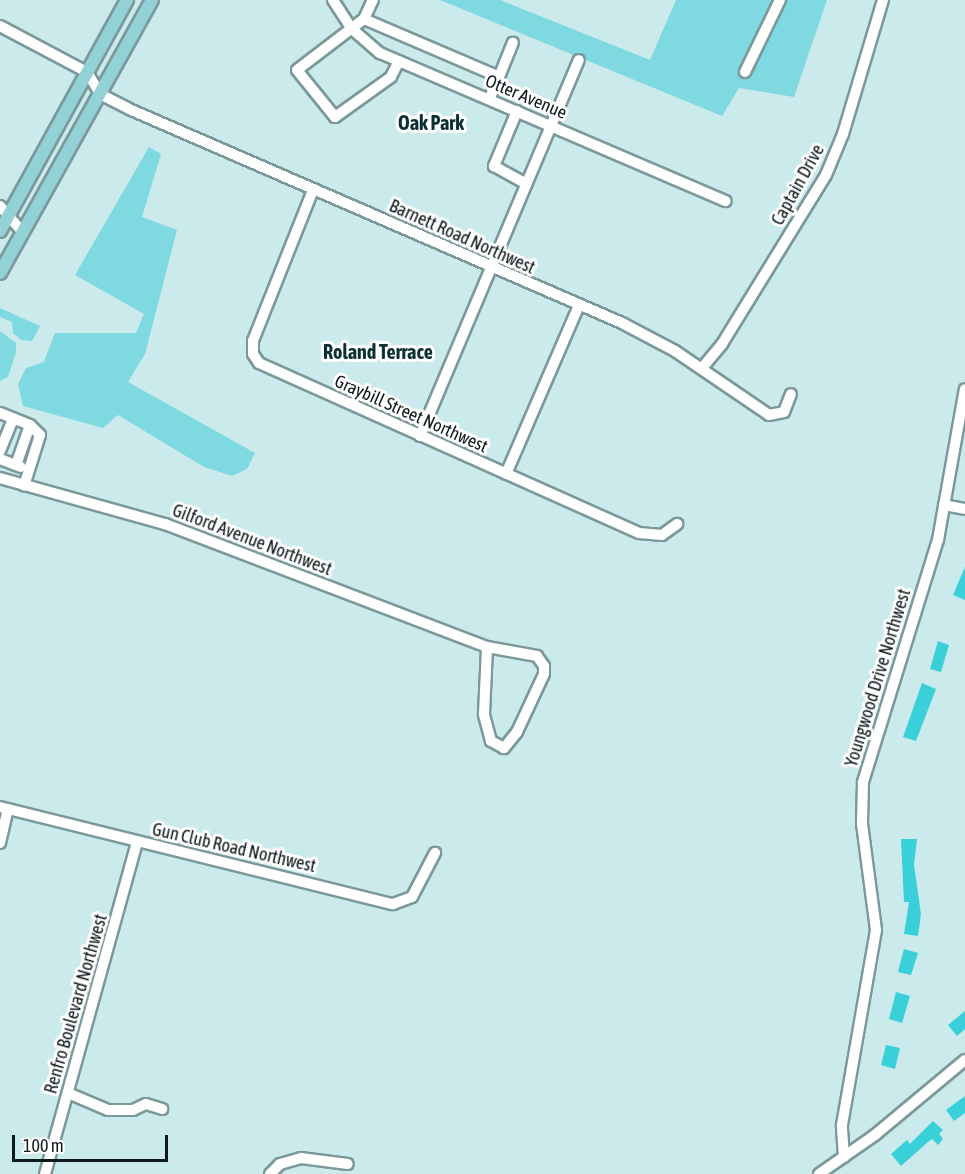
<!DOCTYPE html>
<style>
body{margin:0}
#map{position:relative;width:965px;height:1174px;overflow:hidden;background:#caeaec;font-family:"Asap Condensed",sans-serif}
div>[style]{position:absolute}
.green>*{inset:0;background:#7fd9e0}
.building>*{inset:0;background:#39d0da}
.roads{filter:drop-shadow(2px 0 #7b989a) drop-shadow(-2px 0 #7b989a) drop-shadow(0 2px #7b989a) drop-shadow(0 -2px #7b989a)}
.minor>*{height:10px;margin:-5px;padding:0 5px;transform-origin:5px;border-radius:5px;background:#fff}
.major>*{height:12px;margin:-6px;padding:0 6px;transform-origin:6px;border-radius:6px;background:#92d1d6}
span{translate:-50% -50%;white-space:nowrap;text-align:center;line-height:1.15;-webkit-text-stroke:6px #fff;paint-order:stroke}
.street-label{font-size:18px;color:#0d191a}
.neighbourhood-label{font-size:20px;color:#0b2f32;font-weight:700}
.scale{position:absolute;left:12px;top:1135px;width:156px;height:27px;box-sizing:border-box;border:3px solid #0d191a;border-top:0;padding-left:8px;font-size:18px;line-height:21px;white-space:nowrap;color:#0d191a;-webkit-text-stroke:4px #fff;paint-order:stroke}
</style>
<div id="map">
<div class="green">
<i style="clip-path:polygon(440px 0,500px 0,650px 60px,676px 0,827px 0,794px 97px,739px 88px,722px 116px)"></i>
<i style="clip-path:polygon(149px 147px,161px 154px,142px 217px,177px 230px,145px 354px,128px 382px,255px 453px,247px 469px,232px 476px,204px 467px,118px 415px,103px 428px,23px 406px,18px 384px,26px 368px,44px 362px,55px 333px,136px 333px,144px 314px,75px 275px)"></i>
<i style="clip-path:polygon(0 308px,40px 326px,32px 341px,21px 340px,13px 333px,12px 322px,0 317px)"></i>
<i style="clip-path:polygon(0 331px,16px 343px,16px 352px,8px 377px,0 381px)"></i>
</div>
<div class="building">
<i style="clip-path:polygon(965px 567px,965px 600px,953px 595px)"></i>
<i style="clip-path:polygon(938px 641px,949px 645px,941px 672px,930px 669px)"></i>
<i style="clip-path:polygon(922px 683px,936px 689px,916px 741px,903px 737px)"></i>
<i style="clip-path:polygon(901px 839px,917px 839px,914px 865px,921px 914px,918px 936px,904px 934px,909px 902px,904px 902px)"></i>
<i style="clip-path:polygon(904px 949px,918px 953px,911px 975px,898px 972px)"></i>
<i style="clip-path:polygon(896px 992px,910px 996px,902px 1023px,889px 1019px)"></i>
<i style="clip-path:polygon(965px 1011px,965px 1029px,957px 1036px,948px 1025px)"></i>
<i style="clip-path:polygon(886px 1045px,900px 1048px,895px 1069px,881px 1065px)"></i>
<i style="clip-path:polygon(965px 1096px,965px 1113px,954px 1121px,946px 1110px)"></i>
<i style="clip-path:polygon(933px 1121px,943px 1130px,939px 1134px,943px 1139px,938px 1145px,932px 1139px,928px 1142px,901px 1166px,891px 1154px,907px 1140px,910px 1144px)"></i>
</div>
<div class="roads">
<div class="minor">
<i style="left:333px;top:0;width:35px;rotate:57deg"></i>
<i style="left:352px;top:29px;width:37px;rotate:41deg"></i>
<i style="left:380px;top:53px;width:376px;rotate:23.2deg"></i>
<i style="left:364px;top:19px;width:21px;rotate:-65deg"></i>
<i style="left:0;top:26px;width:98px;rotate:27.9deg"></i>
<i style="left:87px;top:72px;width:26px;rotate:59deg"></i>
<i style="left:100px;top:94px;width:33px;rotate:27deg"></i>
<i style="left:129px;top:109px;width:537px;rotate:23.46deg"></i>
<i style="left:622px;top:323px;width:60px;rotate:27.8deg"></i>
<i style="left:675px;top:351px;width:114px;rotate:34.2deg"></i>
<i style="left:769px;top:415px;width:15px;rotate:-11deg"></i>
<i style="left:784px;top:412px;width:19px;rotate:-69deg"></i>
<i style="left:399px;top:61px;width:18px;rotate:117deg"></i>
<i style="left:391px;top:77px;width:69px;rotate:144.5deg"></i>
<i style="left:335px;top:117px;width:60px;rotate:-129deg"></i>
<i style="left:297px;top:70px;width:84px;rotate:-37.3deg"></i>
<i style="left:364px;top:19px;width:147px;rotate:23.2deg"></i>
<i style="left:499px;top:77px;width:24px;rotate:114deg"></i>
<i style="left:745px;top:72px;width:80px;rotate:-64.1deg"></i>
<i style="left:499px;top:77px;width:37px;rotate:-68deg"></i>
<i style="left:517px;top:111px;width:60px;rotate:112.7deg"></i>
<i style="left:494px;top:166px;width:37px;rotate:29deg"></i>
<i style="left:313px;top:190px;width:162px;rotate:111.7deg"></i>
<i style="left:253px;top:341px;width:13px;rotate:90deg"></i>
<i style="left:253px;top:354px;width:11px;rotate:56deg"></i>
<i style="left:259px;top:363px;width:416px;rotate:24.1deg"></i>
<i style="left:639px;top:533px;width:23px;rotate:5deg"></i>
<i style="left:662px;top:535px;width:19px;rotate:-36deg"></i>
<i style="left:0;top:206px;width:35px;rotate:49deg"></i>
<i style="left:702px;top:368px;width:31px;rotate:-50deg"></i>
<i style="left:722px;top:344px;width:198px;rotate:-58.4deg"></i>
<i style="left:826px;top:175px;width:44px;rotate:-67.5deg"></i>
<i style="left:843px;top:134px;width:140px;rotate:-73.4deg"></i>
<i style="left:0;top:413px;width:32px;rotate:22deg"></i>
<i style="left:30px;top:425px;width:14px;rotate:45deg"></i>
<i style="left:40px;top:435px;width:53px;rotate:107.4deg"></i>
<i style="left:420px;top:436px;width:408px;rotate:-67.1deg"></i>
<i style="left:0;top:451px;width:35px;rotate:-68deg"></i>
<i style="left:0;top:459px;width:22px;rotate:21deg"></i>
<i style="left:16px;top:465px;width:42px;rotate:-70.7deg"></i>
<i style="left:506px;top:474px;width:184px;rotate:-66.6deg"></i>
<i style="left:0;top:478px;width:171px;rotate:15.6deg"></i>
<i style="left:165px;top:524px;width:345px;rotate:20.9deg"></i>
<i style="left:944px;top:505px;width:21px;rotate:11deg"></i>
<i style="left:487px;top:647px;width:51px;rotate:10.2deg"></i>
<i style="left:537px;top:656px;width:12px;rotate:55deg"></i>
<i style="left:544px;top:666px;width:8px;rotate:90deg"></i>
<i style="left:544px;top:674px;width:64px;rotate:115deg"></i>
<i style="left:517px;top:732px;width:21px;rotate:129deg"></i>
<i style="left:504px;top:748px;width:15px;rotate:-152deg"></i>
<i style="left:491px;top:741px;width:28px;rotate:-105deg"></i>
<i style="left:484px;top:714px;width:67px;rotate:-87.4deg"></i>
<i style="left:0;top:807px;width:405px;rotate:13.9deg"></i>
<i style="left:393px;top:904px;width:20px;rotate:-20deg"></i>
<i style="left:412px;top:897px;width:50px;rotate:-62.4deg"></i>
<i style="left:0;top:843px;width:35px;rotate:-77deg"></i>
<i style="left:68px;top:1093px;width:43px;rotate:23deg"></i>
<i style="left:108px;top:1110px;width:25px"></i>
<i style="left:133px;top:1110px;width:14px;rotate:-25deg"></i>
<i style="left:146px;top:1104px;width:17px;rotate:17deg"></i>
<i style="left:844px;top:1157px;width:32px;rotate:-94deg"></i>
<i style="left:842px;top:1125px;width:198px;rotate:-80.1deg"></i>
<i style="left:876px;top:930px;width:108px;rotate:-97.5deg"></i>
<i style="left:862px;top:823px;width:41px;rotate:-88.6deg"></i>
<i style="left:863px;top:782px;width:253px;rotate:-72.8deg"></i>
<i style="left:938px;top:540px;width:153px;rotate:-79.9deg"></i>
<i style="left:45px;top:1174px;width:344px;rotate:-74.5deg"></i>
<i style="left:270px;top:1174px;width:14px;rotate:-45deg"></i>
<i style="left:280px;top:1164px;width:22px;rotate:-16deg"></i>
<i style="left:301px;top:1158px;width:47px;rotate:7.3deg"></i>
<i style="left:819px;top:1174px;width:68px;rotate:-34.9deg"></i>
<i style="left:875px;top:1135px;width:117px;rotate:-39.8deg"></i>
</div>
<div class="major">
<i style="left:0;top:231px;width:264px;rotate:-61.2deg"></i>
<i style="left:0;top:273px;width:312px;rotate:-60.9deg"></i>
</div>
</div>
<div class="street-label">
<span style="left:526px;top:97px;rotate:23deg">Otter Avenue</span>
<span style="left:798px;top:185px;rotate:-61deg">Captain Drive</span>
<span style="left:462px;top:237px;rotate:24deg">Barnett Road Northwest</span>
<span style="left:411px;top:414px;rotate:24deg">Graybill Street Northwest</span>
<span style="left:252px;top:540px;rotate:21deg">Gilford Avenue Northwest</span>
<span style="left:878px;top:678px;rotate:-73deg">Youngwood Drive Northwest</span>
<span style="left:234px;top:848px;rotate:13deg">Gun Club Road Northwest</span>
<span style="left:76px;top:1004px;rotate:-74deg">Renfro Boulevard Northwest</span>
</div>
<div class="neighbourhood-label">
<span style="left:431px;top:122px">Oak Park</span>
<span style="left:378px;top:351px">Roland Terrace</span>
</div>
<div class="scale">100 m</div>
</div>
